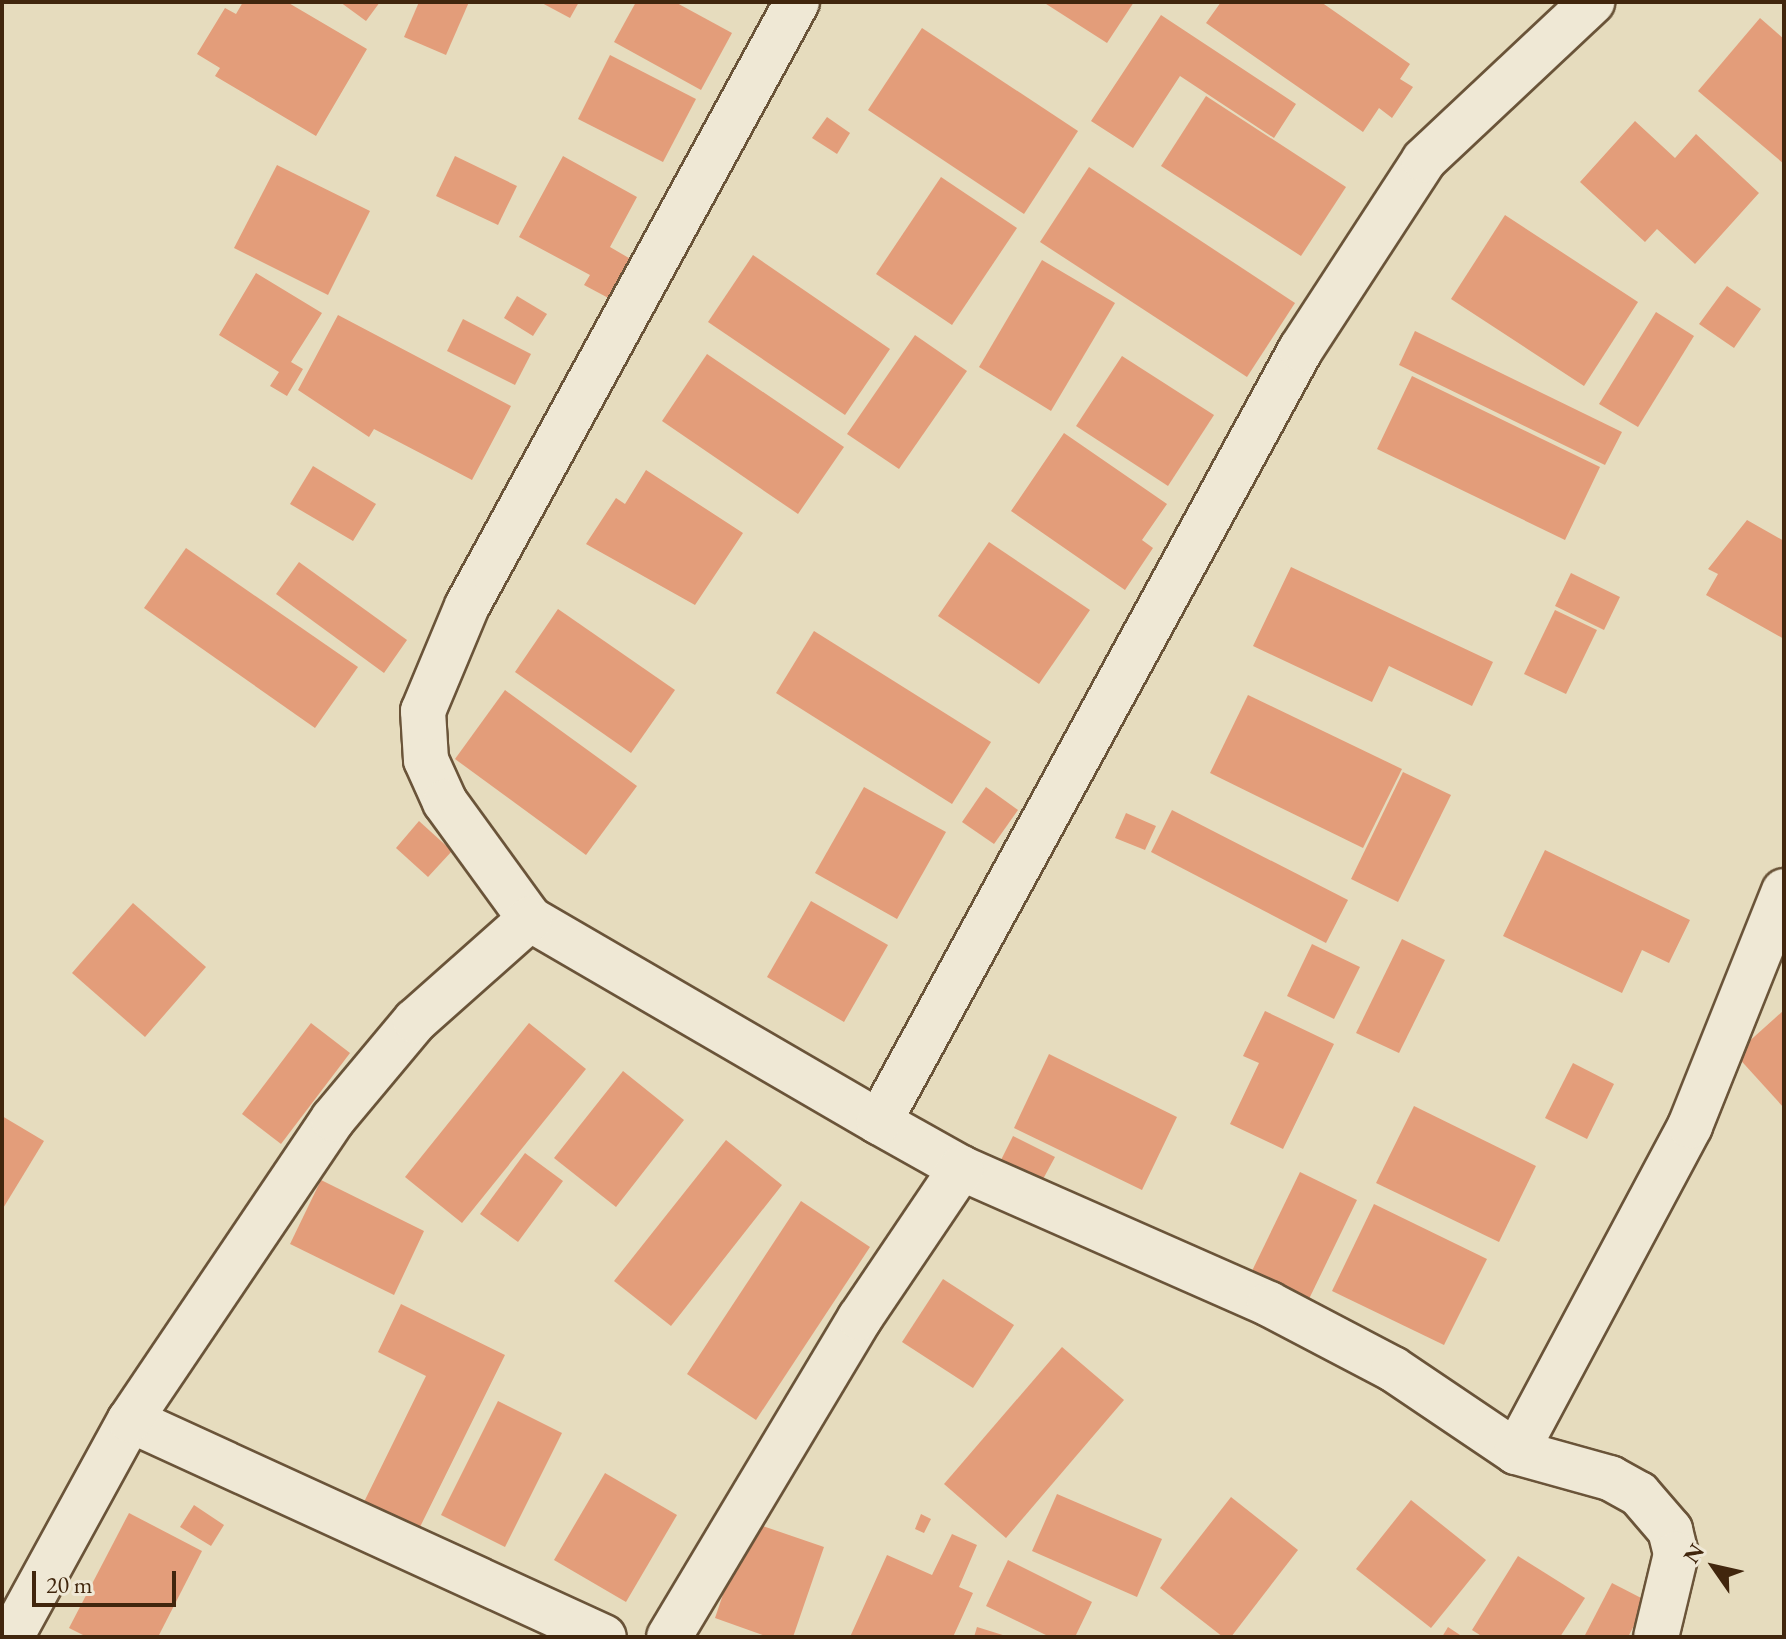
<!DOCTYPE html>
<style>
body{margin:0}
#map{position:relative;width:1786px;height:1639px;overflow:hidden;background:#e6dcbe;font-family:"EB Garamond",serif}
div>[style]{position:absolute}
.building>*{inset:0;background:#e39d7a}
.roads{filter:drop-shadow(2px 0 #6a5439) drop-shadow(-2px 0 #6a5439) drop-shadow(0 2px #6a5439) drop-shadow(0 -2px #6a5439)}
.minor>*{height:44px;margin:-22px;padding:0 22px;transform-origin:22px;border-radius:22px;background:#efe8d5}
span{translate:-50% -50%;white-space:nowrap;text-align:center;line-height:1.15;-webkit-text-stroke:7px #efe8d5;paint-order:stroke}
.frame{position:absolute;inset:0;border:4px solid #41260d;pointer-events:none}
.north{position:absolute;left:1674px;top:1527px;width:80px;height:80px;-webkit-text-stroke:6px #efe8d5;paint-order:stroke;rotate:304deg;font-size:22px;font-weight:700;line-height:32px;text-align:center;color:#41260d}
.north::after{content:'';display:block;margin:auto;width:28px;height:36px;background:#41260d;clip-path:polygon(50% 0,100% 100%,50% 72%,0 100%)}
.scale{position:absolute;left:32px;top:1571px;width:144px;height:36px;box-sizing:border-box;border:4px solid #41260d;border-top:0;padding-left:10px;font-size:24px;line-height:28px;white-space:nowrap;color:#41260d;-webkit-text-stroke:6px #efe8d5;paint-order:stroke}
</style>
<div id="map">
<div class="building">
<i style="clip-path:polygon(243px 2px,287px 2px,367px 49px,316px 136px,215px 76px,220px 68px,197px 54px,225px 8px,236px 14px)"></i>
<i style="clip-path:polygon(340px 2px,380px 2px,366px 21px)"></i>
<i style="clip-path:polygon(419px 2px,469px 2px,446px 55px,404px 37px)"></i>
<i style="clip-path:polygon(540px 2px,579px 2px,570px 18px)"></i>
<i style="clip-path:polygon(636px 2px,675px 2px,732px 33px,701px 90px,614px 42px)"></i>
<i style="clip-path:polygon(1043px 2px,1134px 2px,1107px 43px)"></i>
<i style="clip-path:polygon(1221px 2px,1321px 2px,1410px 64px,1400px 79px,1413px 87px,1392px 118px,1379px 108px,1363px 132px,1206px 23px)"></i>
<i style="clip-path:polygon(1161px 15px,1296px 104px,1274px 138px,1180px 76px,1133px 148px,1091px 121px)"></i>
<i style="clip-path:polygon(1760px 18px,1784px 39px,1784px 164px,1698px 91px)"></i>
<i style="clip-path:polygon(922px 28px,1078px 131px,1024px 214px,868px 110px)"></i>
<i style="clip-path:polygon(610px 55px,696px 99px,663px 162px,578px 119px)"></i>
<i style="clip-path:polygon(1206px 96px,1346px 187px,1301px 256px,1161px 166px)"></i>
<i style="clip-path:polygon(827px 117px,850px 133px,837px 154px,812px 138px)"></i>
<i style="clip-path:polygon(1635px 121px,1675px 158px,1696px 134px,1759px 193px,1695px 264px,1657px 229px,1645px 242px,1580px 182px)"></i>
<i style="clip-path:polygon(455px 156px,517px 186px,498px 225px,436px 196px)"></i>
<i style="clip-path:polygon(563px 156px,637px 197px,610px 247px,634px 261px,614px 301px,584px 285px,590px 275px,519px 237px)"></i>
<i style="clip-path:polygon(277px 165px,370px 211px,328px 295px,234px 248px)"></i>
<i style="clip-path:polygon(1089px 167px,1295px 303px,1247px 377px,1040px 242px)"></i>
<i style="clip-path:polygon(941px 177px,1017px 228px,952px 325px,876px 274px)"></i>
<i style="clip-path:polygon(1505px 215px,1638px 302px,1584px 386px,1451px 299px)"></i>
<i style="clip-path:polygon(753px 255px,890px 349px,845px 415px,708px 322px)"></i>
<i style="clip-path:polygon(1042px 260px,1115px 303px,1051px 411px,979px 367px)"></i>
<i style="clip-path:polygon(256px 273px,322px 313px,291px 362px,303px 369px,287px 396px,270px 386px,279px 372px,219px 335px)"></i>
<i style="clip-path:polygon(1727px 286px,1761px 309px,1734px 348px,1699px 324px)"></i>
<i style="clip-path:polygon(517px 296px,547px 314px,533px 336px,504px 318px)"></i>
<i style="clip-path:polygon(1656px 312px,1694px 336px,1638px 427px,1599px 404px)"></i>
<i style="clip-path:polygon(338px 315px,511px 406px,472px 480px,374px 429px,369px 437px,298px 390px)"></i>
<i style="clip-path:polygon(463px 319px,531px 354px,515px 385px,447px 351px)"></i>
<i style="clip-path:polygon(1415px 331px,1622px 432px,1605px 465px,1399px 365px)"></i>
<i style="clip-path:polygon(915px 335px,967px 371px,899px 469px,847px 434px)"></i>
<i style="clip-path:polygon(707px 354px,844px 447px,798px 514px,662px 421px)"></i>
<i style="clip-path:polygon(1122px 356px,1214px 415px,1168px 486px,1076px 426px)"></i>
<i style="clip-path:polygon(1412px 376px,1600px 467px,1565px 540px,1377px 449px)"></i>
<i style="clip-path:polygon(1064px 433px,1167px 504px,1142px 540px,1153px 548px,1125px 590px,1011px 511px)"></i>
<i style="clip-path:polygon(313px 466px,376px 504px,353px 541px,290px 504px)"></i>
<i style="clip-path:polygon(646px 470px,743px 533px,695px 605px,586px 544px,616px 498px,625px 504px)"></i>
<i style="clip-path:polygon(1747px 520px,1784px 541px,1784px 639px,1706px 595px,1718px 574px,1708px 569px)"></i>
<i style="clip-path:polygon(989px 542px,1090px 610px,1039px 684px,938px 616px)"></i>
<i style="clip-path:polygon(186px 548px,358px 667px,315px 728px,144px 608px)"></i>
<i style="clip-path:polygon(299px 562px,407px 640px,384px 673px,276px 594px)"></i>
<i style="clip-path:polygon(1291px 567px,1493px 662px,1472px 706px,1389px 666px,1372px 702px,1253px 646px)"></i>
<i style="clip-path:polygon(1571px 573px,1620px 597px,1604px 630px,1555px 606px)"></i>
<i style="clip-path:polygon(558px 609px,675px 690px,631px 753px,515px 672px)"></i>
<i style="clip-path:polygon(1555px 610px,1597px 630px,1566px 694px,1524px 674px)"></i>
<i style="clip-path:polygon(814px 631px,991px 742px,952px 804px,776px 693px)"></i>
<i style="clip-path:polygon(505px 690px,637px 786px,586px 855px,455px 759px)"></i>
<i style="clip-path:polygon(1248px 695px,1402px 769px,1363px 848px,1210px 773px)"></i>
<i style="clip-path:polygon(1403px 772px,1451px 795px,1398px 902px,1351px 879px)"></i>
<i style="clip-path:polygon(864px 787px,946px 832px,897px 919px,815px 873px)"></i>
<i style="clip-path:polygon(986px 787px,1018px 810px,994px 844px,962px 822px)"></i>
<i style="clip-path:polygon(1172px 810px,1348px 900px,1326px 943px,1151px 852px)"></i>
<i style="clip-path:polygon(1126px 813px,1156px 826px,1145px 850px,1115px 838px)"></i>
<i style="clip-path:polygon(419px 821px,452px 851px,428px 877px,396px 848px)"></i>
<i style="clip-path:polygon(1545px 850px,1690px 920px,1669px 963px,1642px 950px,1622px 993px,1503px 936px)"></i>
<i style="clip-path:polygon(811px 901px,888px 945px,844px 1022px,767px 977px)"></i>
<i style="clip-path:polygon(133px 903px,206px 967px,145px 1037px,72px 973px)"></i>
<i style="clip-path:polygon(1402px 939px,1445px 960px,1399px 1053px,1356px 1033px)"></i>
<i style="clip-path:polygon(1312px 944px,1360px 967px,1334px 1019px,1287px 996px)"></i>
<i style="clip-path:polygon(1784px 1010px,1784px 1108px,1735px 1054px)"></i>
<i style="clip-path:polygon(1265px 1011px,1334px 1044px,1283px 1149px,1230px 1124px,1259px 1063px,1243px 1056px)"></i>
<i style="clip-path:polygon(311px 1023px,350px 1053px,281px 1144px,242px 1114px)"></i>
<i style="clip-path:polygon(529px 1023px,586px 1069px,462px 1223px,405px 1177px)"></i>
<i style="clip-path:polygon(1049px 1054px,1177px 1117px,1142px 1190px,1014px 1128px)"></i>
<i style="clip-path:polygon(1573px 1063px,1614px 1084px,1587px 1139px,1545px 1118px)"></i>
<i style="clip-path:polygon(623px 1071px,684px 1120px,616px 1207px,554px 1158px)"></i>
<i style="clip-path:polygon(1414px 1106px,1536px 1166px,1499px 1242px,1376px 1183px)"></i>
<i style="clip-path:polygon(2px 1116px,44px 1141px,2px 1210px)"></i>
<i style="clip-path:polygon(1013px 1136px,1055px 1157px,1042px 1181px,1001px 1160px)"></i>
<i style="clip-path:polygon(726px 1140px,782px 1185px,671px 1326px,614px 1281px)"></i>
<i style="clip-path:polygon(525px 1153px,563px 1181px,518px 1242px,480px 1214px)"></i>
<i style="clip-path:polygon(1300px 1172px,1357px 1200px,1308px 1301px,1251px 1273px)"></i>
<i style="clip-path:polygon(321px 1180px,424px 1231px,394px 1295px,290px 1244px)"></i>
<i style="clip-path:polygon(801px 1201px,870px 1247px,756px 1420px,687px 1374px)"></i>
<i style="clip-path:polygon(1374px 1204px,1487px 1259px,1444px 1345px,1332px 1291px)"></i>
<i style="clip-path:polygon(943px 1279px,1014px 1325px,973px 1388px,902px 1342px)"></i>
<i style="clip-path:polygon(401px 1304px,505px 1355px,419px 1529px,364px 1502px,426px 1376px,378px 1352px)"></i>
<i style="clip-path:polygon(1062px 1347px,1124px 1400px,1006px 1538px,944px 1484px)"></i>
<i style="clip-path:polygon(498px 1401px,562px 1433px,505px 1547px,441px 1515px)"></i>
<i style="clip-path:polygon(605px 1473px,677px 1515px,626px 1602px,554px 1560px)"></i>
<i style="clip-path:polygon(1057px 1494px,1162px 1539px,1137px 1597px,1032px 1551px)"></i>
<i style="clip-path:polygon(1231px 1497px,1298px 1550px,1231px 1637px,1223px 1637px,1160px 1588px)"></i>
<i style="clip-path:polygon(1411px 1500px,1486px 1560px,1431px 1628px,1356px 1569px)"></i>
<i style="clip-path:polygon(194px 1505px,224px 1525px,211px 1546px,180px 1527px)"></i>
<i style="clip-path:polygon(129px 1513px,202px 1551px,158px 1637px,87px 1637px,69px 1628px)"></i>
<i style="clip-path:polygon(921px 1514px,931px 1519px,924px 1533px,915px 1529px)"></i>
<i style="clip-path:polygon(748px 1521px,824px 1547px,793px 1637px,768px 1637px,715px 1618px)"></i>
<i style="clip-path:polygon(952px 1534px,977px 1545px,959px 1587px,973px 1593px,953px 1637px,850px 1637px,887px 1555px,932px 1575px)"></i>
<i style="clip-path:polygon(1518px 1556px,1585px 1598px,1560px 1637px,1483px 1637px,1472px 1630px)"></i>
<i style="clip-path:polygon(1008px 1560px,1092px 1602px,1075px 1637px,1050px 1637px,986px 1606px)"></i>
<i style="clip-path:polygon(1612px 1583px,1647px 1601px,1628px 1637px,1584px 1637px)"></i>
<i style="clip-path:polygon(977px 1627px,1006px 1636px,1006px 1637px,974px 1637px)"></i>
<i style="clip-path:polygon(1448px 1627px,1463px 1637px,1442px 1637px)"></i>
</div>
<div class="roads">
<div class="minor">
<i style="left:797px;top:2px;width:688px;rotate:118.65deg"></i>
<i style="left:467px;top:606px;width:114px;rotate:112.7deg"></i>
<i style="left:423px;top:711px;width:49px;rotate:86.5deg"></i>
<i style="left:426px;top:760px;width:46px;rotate:65.7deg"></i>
<i style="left:445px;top:802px;width:145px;rotate:54deg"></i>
<i style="left:530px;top:919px;width:404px;rotate:30.2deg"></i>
<i style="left:879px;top:1122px;width:94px;rotate:29.3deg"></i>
<i style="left:961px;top:1168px;width:337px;rotate:23.8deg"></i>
<i style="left:1269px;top:1304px;width:140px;rotate:27.7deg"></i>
<i style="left:1393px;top:1369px;width:148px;rotate:34deg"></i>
<i style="left:1516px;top:1452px;width:98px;rotate:15.5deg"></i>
<i style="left:1610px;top:1478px;width:33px;rotate:29deg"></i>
<i style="left:1639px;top:1494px;width:48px;rotate:49.3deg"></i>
<i style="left:1670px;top:1530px;width:25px;rotate:76deg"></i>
<i style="left:1676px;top:1554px;width:85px;rotate:103.5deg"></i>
<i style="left:879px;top:1122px;width:881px;rotate:-61.37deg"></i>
<i style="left:1301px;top:349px;width:225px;rotate:-56.9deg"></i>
<i style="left:1424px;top:160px;width:231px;rotate:-43.2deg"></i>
<i style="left:130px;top:1420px;width:521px;rotate:24.6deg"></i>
<i style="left:1516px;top:1452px;width:370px;rotate:-61.9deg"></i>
<i style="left:1690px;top:1126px;width:253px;rotate:-68.2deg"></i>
<i style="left:11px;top:1637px;width:247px;rotate:-61.3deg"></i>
<i style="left:130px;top:1420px;width:363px;rotate:-56deg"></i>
<i style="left:333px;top:1119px;width:128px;rotate:-50.1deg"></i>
<i style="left:415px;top:1021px;width:154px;rotate:-41.6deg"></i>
<i style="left:669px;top:1637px;width:372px;rotate:-59.1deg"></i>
<i style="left:860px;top:1318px;width:181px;rotate:-56deg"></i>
</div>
</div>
<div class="frame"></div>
<div class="north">N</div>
<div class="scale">20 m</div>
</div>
